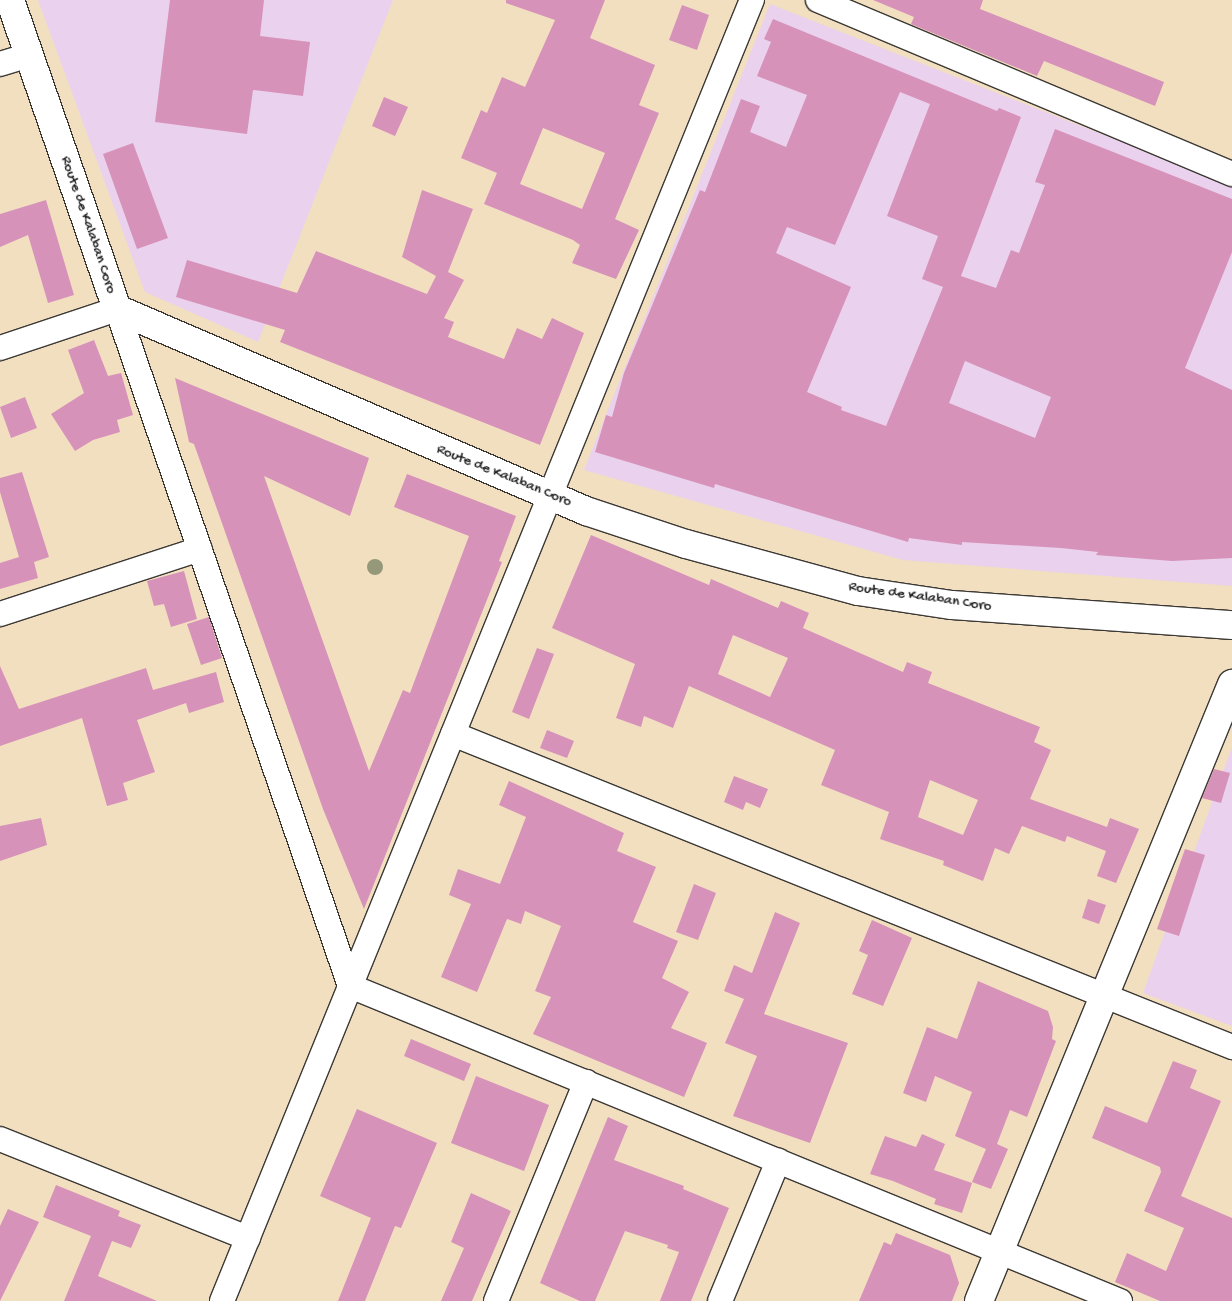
<!DOCTYPE html>
<style>
body{margin:0}
#map{position:relative;width:1232px;height:1301px;overflow:hidden;background:#f2dfc0;font-family:"Gochi Hand",sans-serif}
div>[style]{position:absolute}
.built>*{inset:0;background:#ead1ed}
.building>*{inset:0;background:#d792ba}
.roads{filter:drop-shadow(1px 0 #3c3935) drop-shadow(-1px 0 #3c3935) drop-shadow(0 1px #3c3935) drop-shadow(0 -1px #3c3935)}
.street>*{height:24px;margin:-12px;padding:0 12px;transform-origin:12px;border-radius:12px;background:#fff}
.secondary>*{height:28px;margin:-14px;padding:0 14px;transform-origin:14px;border-radius:14px;background:#fff}
.trees>*{width:16px;height:16px;margin:-8px;border-radius:50%;background:#95997a}
span{translate:-50% -50%;white-space:nowrap;text-align:center;line-height:1.15;-webkit-text-stroke:4.5px #fff;paint-order:stroke}
.street-label{font-size:15px;color:#1c1c1c}
</style>
<div id="map">
<div class="built">
<i style="clip-path:polygon(38px 0,393px 0,258px 342px,145px 292px)"></i>
<i style="clip-path:polygon(770px 4px,1232px 185px,1232px 586px,903px 560px,584px 470px)"></i>
<i style="clip-path:polygon(1232px 747px,1232px 1026px,1143px 993px)"></i>
</div>
<div class="building">
<i style="clip-path:polygon(170px 0,264px 0,260px 36px,310px 42px,303px 96px,253px 90px,247px 134px,155px 122px)"></i>
<i style="clip-path:polygon(evenodd,506px 0,605px 0,590px 38px,655px 65px,639px 105px,659px 113px,615px 219px,639px 230px,616px 279px,572px 263px,580px 245px,573px 240px,484px 204px,497px 173px,461px 158px,481px 110px,487px 113px,502px 77px,525px 87px,555px 20px,506px 3px,506px 0,543px 128px,605px 153px,582px 209px,520px 184px,543px 128px)"></i>
<i style="clip-path:polygon(873px 0,983px 0,980px 9px,1164px 82px,1155px 106px,1044px 61px,1037px 76px,911px 24px,914px 17px)"></i>
<i style="clip-path:polygon(682px 5px,709px 15px,697px 50px,669px 40px)"></i>
<i style="clip-path:polygon(evenodd,773px 19px,997px 111px,999px 108px,1021px 117px,961px 276px,996px 288px,1011px 250px,1019px 253px,1045px 185px,1035px 182px,1055px 129px,1232px 199px,1232px 252px,1185px 368px,1232px 390px,1232px 558px,1172px 561px,1096px 555px,1098px 552px,1061px 548px,962px 542px,962px 545px,909px 538px,908px 542px,715px 484px,714px 488px,595px 452px,606px 415px,612px 417px,624px 373px,700px 190px,705px 192px,741px 99px,760px 106px,750px 132px,786px 147px,807px 95px,757px 76px,771px 42px,764px 39px,773px 19px,900px 92px,930px 104px,887px 216px,938px 236px,922px 279px,943px 287px,886px 426px,841px 410px,842px 407px,807px 392px,851px 287px,776px 253px,787px 227px,835px 245px,900px 92px,773px 19px,965px 361px,1051px 397px,1035px 438px,949px 403px,965px 361px)"></i>
<i style="clip-path:polygon(384px 97px,408px 107px,395px 136px,372px 126px)"></i>
<i style="clip-path:polygon(133px 143px,168px 238px,137px 249px,103px 154px)"></i>
<i style="clip-path:polygon(422px 190px,473px 209px,448px 272px,464px 280px,444px 318px,454px 322px,448px 337px,504px 359px,517px 328px,542px 339px,552px 318px,584px 333px,540px 445px,280px 342px,285px 330px,176px 297px,187px 260px,297px 293px,316px 251px,427px 294px,436px 276px,402px 257px)"></i>
<i style="clip-path:polygon(46px 200px,74px 295px,48px 303px,28px 235px,0 247px,0 214px)"></i>
<i style="clip-path:polygon(94px 340px,108px 376px,121px 373px,133px 415px,117px 420px,120px 432px,93px 440px,75px 451px,51px 414px,84px 393px,68px 350px)"></i>
<i style="clip-path:polygon(175px 378px,369px 458px,350px 516px,264px 476px,369px 771px,403px 690px,410px 693px,469px 536px,394px 507px,407px 474px,516px 516px,499px 561px,502px 562px,364px 909px,323px 809px,194px 444px,189px 442px)"></i>
<i style="clip-path:polygon(25px 397px,37px 428px,11px 438px,0 407px)"></i>
<i style="clip-path:polygon(22px 472px,49px 557px,34px 562px,38px 578px,0 589px,0 563px,19px 557px,0 492px,0 478px)"></i>
<i style="clip-path:polygon(evenodd,591px 535px,709px 585px,711px 579px,778px 608px,781px 601px,809px 613px,803px 628px,903px 672px,907px 662px,932px 672px,928px 683px,1040px 727px,1034px 742px,1051px 750px,1030px 799px,1107px 827px,1110px 818px,1139px 829px,1116px 883px,1097px 876px,1106px 851px,1067px 836px,1065px 842px,1022px 826px,1009px 854px,995px 848px,983px 881px,943px 865px,944px 861px,880px 839px,889px 812px,821px 785px,835px 750px,689px 686px,673px 728px,644px 716px,641px 727px,616px 718px,635px 664px,552px 628px,591px 535px,733px 635px,788px 658px,770px 697px,718px 674px,733px 635px,591px 535px,930px 780px,978px 800px,963px 835px,918px 817px,930px 780px)"></i>
<i style="clip-path:polygon(184px 571px,197px 619px,171px 627px,164px 604px,154px 606px,147px 581px)"></i>
<i style="clip-path:polygon(209px 617px,222px 658px,201px 665px,187px 624px)"></i>
<i style="clip-path:polygon(537px 648px,554px 654px,529px 719px,512px 712px)"></i>
<i style="clip-path:polygon(0 666px,19px 709px,146px 668px,153px 690px,216px 672px,224px 702px,189px 713px,186px 703px,137px 720px,155px 772px,123px 783px,128px 800px,107px 806px,82px 718px,0 746px)"></i>
<i style="clip-path:polygon(547px 730px,574px 741px,567px 758px,540px 748px)"></i>
<i style="clip-path:polygon(1214px 769px,1230px 773px,1221px 803px,1202px 798px)"></i>
<i style="clip-path:polygon(734px 776px,768px 789px,760px 808px,746px 802px,743px 810px,724px 802px)"></i>
<i style="clip-path:polygon(509px 781px,624px 833px,617px 851px,656px 867px,633px 922px,678px 941px,662px 978px,689px 992px,671px 1028px,707px 1043px,684px 1097px,533px 1034px,551px 997px,535px 991px,561px 926px,525px 911px,521px 924px,507px 919px,477px 992px,441px 977px,471px 904px,449px 895px,458px 869px,500px 884px,526px 817px,499px 805px)"></i>
<i style="clip-path:polygon(41px 818px,47px 845px,0 861px,0 826px)"></i>
<i style="clip-path:polygon(1185px 849px,1205px 855px,1179px 936px,1157px 929px)"></i>
<i style="clip-path:polygon(694px 884px,716px 893px,698px 940px,676px 932px)"></i>
<i style="clip-path:polygon(1088px 899px,1106px 905px,1099px 924px,1082px 918px)"></i>
<i style="clip-path:polygon(775px 912px,800px 923px,764px 1014px,848px 1043px,810px 1143px,733px 1116px,757px 1056px,725px 1043px,744px 999px,724px 991px,734px 965px,752px 973px)"></i>
<i style="clip-path:polygon(872px 920px,912px 938px,883px 1006px,852px 994px,868px 955px,859px 951px)"></i>
<i style="clip-path:polygon(978px 981px,1048px 1011px,1053px 1027px,1052px 1039px,1056px 1041px,1027px 1117px,1010px 1110px,997px 1144px,1008px 1149px,991px 1189px,972px 1182px,986px 1149px,955px 1136px,972px 1092px,935px 1076px,926px 1102px,903px 1093px,927px 1027px,957px 1039px)"></i>
<i style="clip-path:polygon(411px 1039px,471px 1064px,464px 1081px,404px 1056px)"></i>
<i style="clip-path:polygon(1173px 1061px,1197px 1070px,1190px 1088px,1221px 1101px,1181px 1196px,1232px 1218px,1232px 1301px,1160px 1301px,1115px 1282px,1127px 1253px,1166px 1271px,1184px 1228px,1144px 1211px,1161px 1172px,1160px 1167px,1092px 1138px,1105px 1106px,1147px 1123px)"></i>
<i style="clip-path:polygon(476px 1076px,549px 1105px,524px 1171px,451px 1143px)"></i>
<i style="clip-path:polygon(357px 1109px,437px 1143px,401px 1228px,395px 1226px,365px 1301px,338px 1301px,371px 1218px,320px 1196px)"></i>
<i style="clip-path:polygon(608px 1117px,628px 1126px,614px 1160px,684px 1186px,683px 1189px,729px 1208px,691px 1301px,660px 1301px,679px 1252px,667px 1248px,668px 1245px,625px 1231px,595px 1301px,580px 1301px,540px 1283px)"></i>
<i style="clip-path:polygon(922px 1134px,945px 1144px,934px 1170px,972px 1183px,962px 1213px,934px 1204px,936px 1199px,893px 1181px,870px 1174px,885px 1136px,916px 1147px)"></i>
<i style="clip-path:polygon(56px 1185px,120px 1211px,118px 1216px,141px 1225px,131px 1248px,112px 1241px,98px 1276px,157px 1301px,64px 1301px,91px 1236px,43px 1217px)"></i>
<i style="clip-path:polygon(471px 1193px,511px 1211px,472px 1301px,441px 1301px,464px 1248px,451px 1242px)"></i>
<i style="clip-path:polygon(8px 1209px,39px 1222px,0 1301px,0 1226px)"></i>
<i style="clip-path:polygon(896px 1233px,950px 1255px,959px 1283px,952px 1301px,859px 1301px,884px 1242px,891px 1245px)"></i>
</div>
<div class="roads">
<div class="street">
<i style="left:818px;top:0;width:449px;rotate:22.8deg"></i>
<i style="left:0;top:64px;width:30px;rotate:-17deg"></i>
<i style="left:0;top:348px;width:123px;rotate:-18.4deg"></i>
<i style="left:117px;top:309px;width:716px;rotate:71.01deg"></i>
<i style="left:350px;top:986px;width:832px;rotate:22.25deg"></i>
<i style="left:0;top:614px;width:210px;rotate:-18deg"></i>
<i style="left:453px;top:734px;width:840px;rotate:21.89deg"></i>
<i style="left:0;top:1139px;width:267px;rotate:21.8deg"></i>
<i style="left:222px;top:1301px;width:1405px;rotate:-67.84deg"></i>
<i style="left:496px;top:1301px;width:237px;rotate:-67.7deg"></i>
<i style="left:720px;top:1301px;width:152px;rotate:-67.5deg"></i>
</div>
<div class="secondary">
<i style="left:10px;top:0;width:327px;rotate:70.9deg"></i>
<i style="left:117px;top:309px;width:511px;rotate:23.3deg"></i>
<i style="left:586px;top:511px;width:105px;rotate:18.3deg"></i>
<i style="left:686px;top:544px;width:178px;rotate:15.3deg"></i>
<i style="left:858px;top:591px;width:95px;rotate:8.5deg"></i>
<i style="left:952px;top:605px;width:281px;rotate:4.1deg"></i>
<i style="left:979px;top:1301px;width:667px;rotate:-67.7deg"></i>
</div>
</div>
<div class="trees">
<i style="left:375px;top:567px"></i>
</div>
<div class="street-label">
<span style="left:88px;top:225px;rotate:71deg">Route de Kalaban Coro</span>
<span style="left:504px;top:476px;rotate:22deg">Route de Kalaban Coro</span>
<span style="left:920px;top:597px;rotate:8deg">Route de Kalaban Coro</span>
</div>
</div>
